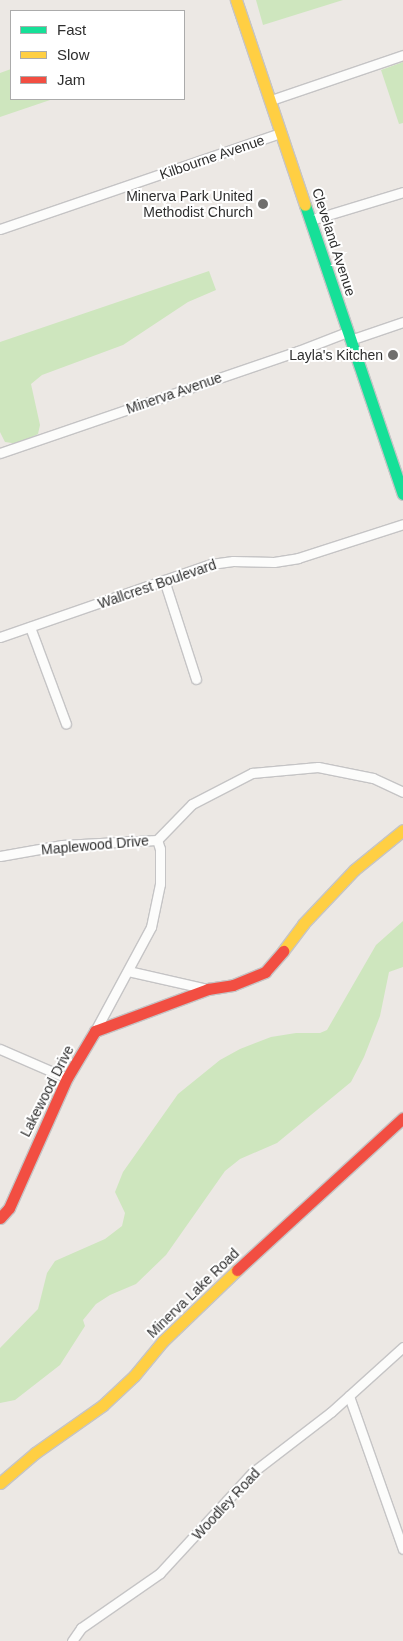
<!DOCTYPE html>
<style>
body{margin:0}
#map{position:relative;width:403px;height:1641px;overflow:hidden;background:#ece8e4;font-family:Helvetica,sans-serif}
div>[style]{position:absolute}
.green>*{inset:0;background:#cee6be}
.roads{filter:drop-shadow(1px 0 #c5c4c5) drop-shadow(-1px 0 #c5c4c5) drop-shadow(0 1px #c5c4c5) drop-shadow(0 -1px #c5c4c5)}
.street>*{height:9px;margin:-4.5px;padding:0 4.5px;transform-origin:4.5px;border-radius:4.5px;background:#fcfcfb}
.fast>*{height:11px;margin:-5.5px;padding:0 5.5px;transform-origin:5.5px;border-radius:5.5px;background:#16e098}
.slow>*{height:11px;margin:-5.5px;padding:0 5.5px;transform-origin:5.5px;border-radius:5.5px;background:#ffcf43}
.jam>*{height:11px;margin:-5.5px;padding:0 5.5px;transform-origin:5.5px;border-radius:5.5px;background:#f24e42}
.dots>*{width:14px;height:14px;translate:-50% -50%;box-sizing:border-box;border:2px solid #fff;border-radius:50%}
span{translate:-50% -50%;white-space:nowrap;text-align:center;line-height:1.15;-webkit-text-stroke:4px #fff;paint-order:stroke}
.street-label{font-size:14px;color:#2e2e2e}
.poi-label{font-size:14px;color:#2e2e2e}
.right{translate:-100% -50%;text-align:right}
.legend{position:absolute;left:10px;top:10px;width:175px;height:90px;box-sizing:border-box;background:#fff;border:1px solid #ababab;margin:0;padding:6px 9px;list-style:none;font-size:15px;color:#2e2e2e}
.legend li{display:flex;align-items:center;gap:10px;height:25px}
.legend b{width:25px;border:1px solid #ababab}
</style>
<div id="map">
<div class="green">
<i style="clip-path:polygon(256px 0,343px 0,263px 25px)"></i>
<i style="clip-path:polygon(403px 62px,403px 123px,399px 124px,381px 70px)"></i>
<i style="clip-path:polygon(11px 69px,11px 99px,53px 99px,0 117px,0 73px)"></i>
<i style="clip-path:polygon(209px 271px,216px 290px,188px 302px,123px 345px,42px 375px,31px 384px,40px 425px,38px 434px,19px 444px,5px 442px,0 432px,0 342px)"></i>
<i style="clip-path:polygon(403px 921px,403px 967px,389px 972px,380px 1016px,364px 1057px,351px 1082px,277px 1143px,240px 1159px,225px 1171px,166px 1255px,136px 1284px,110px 1295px,96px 1304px,83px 1320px,85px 1326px,60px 1365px,15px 1400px,0 1403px,0 1348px,38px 1309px,47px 1273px,55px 1261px,105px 1239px,122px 1226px,125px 1213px,115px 1192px,123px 1172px,178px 1094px,220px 1060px,240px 1049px,271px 1037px,296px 1033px,320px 1033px,327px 1030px,376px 945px)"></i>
</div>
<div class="roads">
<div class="street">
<i style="left:271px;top:100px;width:139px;rotate:-18.8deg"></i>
<i style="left:311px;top:220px;width:96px;rotate:-16.9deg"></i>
<i style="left:0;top:229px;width:297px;rotate:-18.9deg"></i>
<i style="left:350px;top:340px;width:56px;rotate:-18.8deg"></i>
<i style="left:0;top:453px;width:315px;rotate:-18.9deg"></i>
<i style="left:298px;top:351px;width:53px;rotate:-21.2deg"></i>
<i style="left:164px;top:580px;width:104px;rotate:72.1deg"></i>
<i style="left:30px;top:627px;width:103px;rotate:69.6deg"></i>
<i style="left:0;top:637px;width:223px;rotate:-19.1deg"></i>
<i style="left:211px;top:564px;width:22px;rotate:-8deg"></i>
<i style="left:233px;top:561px;width:41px;rotate:1.4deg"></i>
<i style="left:274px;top:562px;width:24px;rotate:-9deg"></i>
<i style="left:298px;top:558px;width:110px;rotate:-17.9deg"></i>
<i style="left:0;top:856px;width:63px;rotate:-10.1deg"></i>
<i style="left:62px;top:845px;width:95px;rotate:-3deg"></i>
<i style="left:157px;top:840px;width:50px;rotate:-45.8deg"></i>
<i style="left:192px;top:804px;width:68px;rotate:-27.3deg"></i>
<i style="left:252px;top:773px;width:66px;rotate:-5.2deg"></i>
<i style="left:318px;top:767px;width:56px;rotate:11.3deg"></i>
<i style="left:373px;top:778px;width:33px;rotate:25deg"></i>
<i style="left:128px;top:971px;width:82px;rotate:12.7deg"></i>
<i style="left:95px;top:1031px;width:118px;rotate:-61.7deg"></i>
<i style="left:151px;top:927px;width:44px;rotate:-78.2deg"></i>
<i style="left:160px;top:884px;width:35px;rotate:-90deg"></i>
<i style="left:160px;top:849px;width:9px;rotate:-108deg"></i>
<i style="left:0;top:1049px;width:73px;rotate:23.4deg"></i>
<i style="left:349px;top:1396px;width:162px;rotate:70.6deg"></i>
<i style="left:72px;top:1641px;width:16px;rotate:-55deg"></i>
<i style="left:81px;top:1628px;width:96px;rotate:-34.8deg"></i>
<i style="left:160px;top:1573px;width:137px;rotate:-47.4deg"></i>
<i style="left:253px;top:1472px;width:98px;rotate:-37.6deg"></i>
<i style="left:331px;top:1412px;width:97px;rotate:-42.1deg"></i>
</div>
<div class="fast">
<i style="left:305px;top:205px;width:305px;rotate:71.3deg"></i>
</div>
<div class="slow">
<i style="left:236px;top:0;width:216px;rotate:71.4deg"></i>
<i style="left:283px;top:951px;width:34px;rotate:-53deg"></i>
<i style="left:303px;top:924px;width:74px;rotate:-46.6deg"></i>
<i style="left:354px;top:870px;width:63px;rotate:-39.2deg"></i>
<i style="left:0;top:1483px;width:46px;rotate:-40.6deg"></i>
<i style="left:35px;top:1453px;width:83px;rotate:-35.2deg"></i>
<i style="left:103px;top:1405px;width:42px;rotate:-43.1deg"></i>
<i style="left:134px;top:1376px;width:45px;rotate:-50.4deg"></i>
<i style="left:163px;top:1341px;width:103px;rotate:-43.8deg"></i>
</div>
<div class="jam">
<i style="left:0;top:1218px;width:13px;rotate:-48deg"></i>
<i style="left:9px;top:1208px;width:142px;rotate:-66deg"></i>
<i style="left:67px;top:1078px;width:55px;rotate:-59.2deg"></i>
<i style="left:95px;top:1031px;width:121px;rotate:-20.4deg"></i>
<i style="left:208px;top:989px;width:25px;rotate:-9deg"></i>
<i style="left:233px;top:985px;width:35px;rotate:-22deg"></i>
<i style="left:265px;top:972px;width:28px;rotate:-49deg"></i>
<i style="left:237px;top:1270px;width:225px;rotate:-42.5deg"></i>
</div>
</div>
<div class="dots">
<i style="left:263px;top:204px;background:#706f6e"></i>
<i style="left:393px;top:355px;background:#706f6e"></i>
</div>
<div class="street-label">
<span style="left:212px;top:157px;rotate:-19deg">Kilbourne Avenue</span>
<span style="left:334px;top:242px;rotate:72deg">Cleveland Avenue</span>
<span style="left:174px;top:393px;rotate:-19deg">Minerva Avenue</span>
<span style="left:157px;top:584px;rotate:-19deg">Wallcrest Boulevard</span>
<span style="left:95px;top:845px;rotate:-5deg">Maplewood Drive</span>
<span style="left:47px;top:1091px;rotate:-63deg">Lakewood Drive</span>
<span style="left:193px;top:1293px;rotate:-44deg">Minerva Lake Road</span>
<span style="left:226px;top:1504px;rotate:-47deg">Woodley Road</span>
</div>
<div class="poi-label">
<span class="right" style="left:253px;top:204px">Minerva Park United<br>Methodist Church</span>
<span class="right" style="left:383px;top:355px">Layla's Kitchen</span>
</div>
<ul class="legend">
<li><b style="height:6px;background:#16e098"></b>Fast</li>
<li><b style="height:6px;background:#ffcf43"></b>Slow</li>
<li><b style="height:6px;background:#f24e42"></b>Jam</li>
</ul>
</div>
